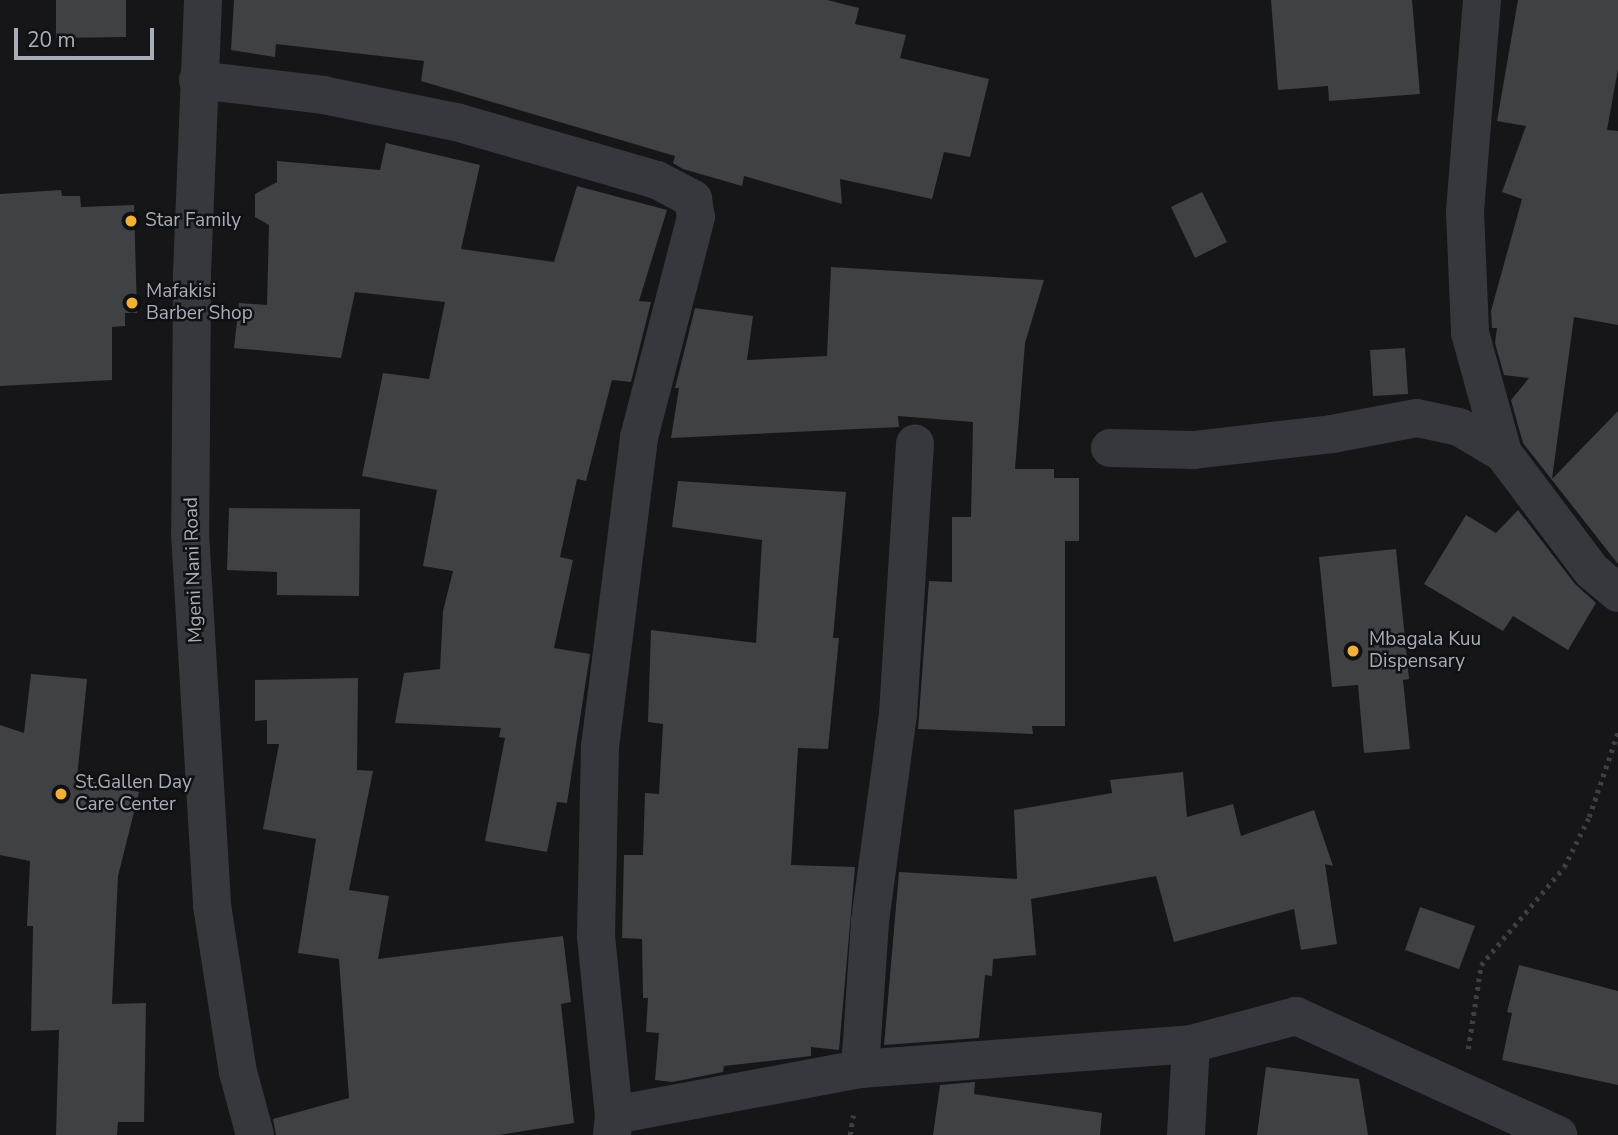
<!DOCTYPE html>
<style>
body{margin:0}
#map{position:relative;width:1618px;height:1135px;overflow:hidden;background:#161618;font-family:"Nunito Sans",sans-serif}
div>[style]{position:absolute}
.building>*{inset:0;background:#404145}
.path>*{height:4.5px;margin-top:-2.25px;transform-origin:0;background:repeating-linear-gradient(90deg,#3d3f44 0 3.5px,transparent 0 8.5px)}
.minor>*{height:38px;margin:-19px;padding:0 19px;transform-origin:19px;border-radius:19px;background:#37383d}
.tertiary>*{height:38px;margin:-19px;padding:0 19px;transform-origin:19px;border-radius:19px;background:#37383d}
.dots>*{width:19px;height:19px;translate:-50% -50%;box-sizing:border-box;border:4px solid #111113;border-radius:50%}
span{translate:-50% -50%;white-space:nowrap;text-align:center;line-height:1.15;-webkit-text-stroke:5px #111113;paint-order:stroke}
.poi-label{font-size:19px;color:#a8adb8}
.left{translate:0 -50%;text-align:left}
.street-label{font-size:19px;color:#a8adb8}
.scale{position:absolute;left:14px;top:28px;width:140px;height:32px;box-sizing:border-box;border:4px solid #a8adb8;border-top:0;padding-left:9px;font-size:21px;line-height:24px;white-space:nowrap;color:#a8adb8;-webkit-text-stroke:5px #111113;paint-order:stroke}
</style>
<div id="map">
<div class="building">
<i style="clip-path:polygon(56px 0,126px 0,126px 37px,56px 38px)"></i>
<i style="clip-path:polygon(234px 0,827px 0,859px 8px,855px 24px,906px 35px,900px 58px,989px 79px,970px 157px,944px 152px,932px 199px,840px 179px,842px 204px,744px 176px,742px 186px,683px 169px,673px 163px,675px 156px,421px 81px,424px 61px,276px 44px,275px 57px,231px 50px)"></i>
<i style="clip-path:polygon(1271px 0,1412px 0,1420px 94px,1329px 101px,1328px 86px,1278px 90px)"></i>
<i style="clip-path:polygon(1518px 0,1618px 0,1618px 69px,1607px 130px,1618px 131px,1618px 325px,1574px 317px,1552px 479px,1618px 411px,1618px 564px,1523px 443px,1511px 400px,1529px 378px,1504px 375px,1495px 343px,1497px 328px,1492px 328px,1491px 311px,1522px 199px,1502px 192px,1526px 126px,1497px 121px)"></i>
<i style="clip-path:polygon(386px 143px,480px 165px,461px 249px,554px 262px,577px 186px,667px 210px,639px 301px,651px 302px,631px 382px,612px 380px,586px 481px,577px 479px,560px 557px,573px 560px,554px 648px,590px 654px,567px 803px,557px 802px,547px 852px,485px 841px,505px 738px,499px 737px,501px 728px,395px 723px,404px 673px,440px 669px,443px 611px,453px 571px,423px 566px,437px 490px,362px 476px,383px 373px,429px 379px,445px 302px,355px 292px,341px 358px,234px 348px,239px 303px,267px 305px,269px 225px,255px 217px,255px 194px,277px 182px,277px 161px,380px 170px)"></i>
<i style="clip-path:polygon(61px 190px,62px 196px,80px 196px,81px 207px,134px 205px,137px 313px,125px 313px,125px 326px,112px 327px,112px 380px,0 386px,0 194px)"></i>
<i style="clip-path:polygon(1202px 192px,1227px 242px,1195px 258px,1171px 207px)"></i>
<i style="clip-path:polygon(831px 267px,1044px 280px,1025px 343px,1015px 469px,1054px 469px,1054px 478px,1079px 478px,1079px 541px,1065px 541px,1065px 726px,1032px 726px,1033px 734px,918px 729px,929px 581px,952px 582px,952px 517px,971px 517px,973px 422px,898px 416px,899px 427px,671px 438px,679px 388px,675px 388px,695px 308px,753px 316px,747px 360px,827px 356px)"></i>
<i style="clip-path:polygon(1405px 348px,1408px 394px,1373px 396px,1370px 350px)"></i>
<i style="clip-path:polygon(678px 481px,846px 492px,833px 638px,839px 638px,828px 749px,798px 748px,791px 865px,855px 867px,839px 1050px,811px 1047px,811px 1056px,724px 1066px,723px 1072px,672px 1082px,655px 1080px,659px 1033px,646px 1032px,648px 998px,643px 998px,642px 939px,622px 938px,624px 855px,643px 855px,645px 793px,659px 794px,663px 724px,648px 722px,651px 630px,756px 643px,762px 540px,672px 527px)"></i>
<i style="clip-path:polygon(229px 508px,360px 509px,359px 596px,277px 595px,277px 572px,227px 570px)"></i>
<i style="clip-path:polygon(1518px 510px,1575px 584px,1596px 603px,1568px 650px,1513px 616px,1503px 631px,1424px 584px,1466px 515px,1496px 533px)"></i>
<i style="clip-path:polygon(1396px 549px,1409px 679px,1403px 680px,1410px 749px,1364px 753px,1358px 685px,1332px 687px,1319px 557px)"></i>
<i style="clip-path:polygon(31px 674px,87px 679px,77px 778px,139px 792px,118px 876px,112px 1004px,146px 1003px,144px 1122px,118px 1122px,117px 1135px,56px 1135px,59px 1030px,31px 1031px,33px 926px,27px 926px,30px 861px,0 855px,0 725px,24px 733px)"></i>
<i style="clip-path:polygon(358px 678px,357px 770px,373px 771px,349px 890px,389px 896px,378px 959px,563px 936px,571px 1002px,561px 1004px,574px 1123px,499px 1135px,276px 1135px,273px 1119px,349px 1098px,339px 959px,298px 953px,316px 839px,263px 829px,279px 744px,267px 744px,267px 720px,255px 721px,255px 680px)"></i>
<i style="clip-path:polygon(1183px 772px,1187px 817px,1233px 804px,1241px 836px,1314px 810px,1333px 866px,1325px 864px,1337px 944px,1301px 950px,1294px 909px,1174px 942px,1156px 876px,1031px 899px,1036px 955px,993px 959px,992px 976px,985px 975px,979px 1038px,884px 1045px,899px 872px,1017px 879px,1014px 810px,1112px 793px,1110px 780px)"></i>
<i style="clip-path:polygon(1420px 907px,1475px 926px,1459px 969px,1405px 950px)"></i>
<i style="clip-path:polygon(1519px 965px,1618px 991px,1618px 1085px,1502px 1060px,1512px 1013px,1507px 1012px)"></i>
<i style="clip-path:polygon(1266px 1067px,1359px 1079px,1368px 1135px,1257px 1135px)"></i>
<i style="clip-path:polygon(975px 1082px,974px 1094px,1102px 1113px,1100px 1135px,933px 1135px,940px 1085px)"></i>
</div>
<div class="path">
<i style="left:1468px;top:1049px;width:85px;rotate:-81.2deg"></i>
<i style="left:1481px;top:965px;width:128px;rotate:-49.7deg"></i>
<i style="left:1564px;top:867px;width:56px;rotate:-63.4deg"></i>
<i style="left:1589px;top:817px;width:90px;rotate:-71.2deg"></i>
<i style="left:850px;top:1135px;width:20px;rotate:-81deg"></i>
</div>
<div class="minor">
<i style="left:1482px;top:0;width:213px;rotate:94.6deg"></i>
<i style="left:1465px;top:212px;width:121px;rotate:87.6deg"></i>
<i style="left:1470px;top:333px;width:124px;rotate:74.6deg"></i>
<i style="left:198px;top:80px;width:126px;rotate:6.8deg"></i>
<i style="left:323px;top:95px;width:136px;rotate:11.5deg"></i>
<i style="left:456px;top:122px;width:209px;rotate:16.1deg"></i>
<i style="left:657px;top:180px;width:41px;rotate:27.8deg"></i>
<i style="left:693px;top:199px;width:18px;rotate:81deg"></i>
<i style="left:696px;top:217px;width:228px;rotate:104.5deg"></i>
<i style="left:639px;top:438px;width:309px;rotate:97.2deg"></i>
<i style="left:600px;top:745px;width:191px;rotate:91.2deg"></i>
<i style="left:596px;top:936px;width:180px;rotate:84.3deg"></i>
<i style="left:614px;top:1115px;width:20px;rotate:96deg"></i>
<i style="left:1110px;top:448px;width:84px;rotate:1.4deg"></i>
<i style="left:1194px;top:450px;width:139px;rotate:-6.6deg"></i>
<i style="left:1332px;top:434px;width:86px;rotate:-10.7deg"></i>
<i style="left:1417px;top:418px;width:43px;rotate:12.1deg"></i>
<i style="left:1459px;top:427px;width:51px;rotate:30.6deg"></i>
<i style="left:1503px;top:453px;width:148px;rotate:53deg"></i>
<i style="left:1592px;top:571px;width:34px;rotate:40deg"></i>
<i style="left:860px;top:1069px;width:148px;rotate:-86.1deg"></i>
<i style="left:870px;top:921px;width:209px;rotate:-82.3deg"></i>
<i style="left:898px;top:714px;width:271px;rotate:-86.4deg"></i>
<i style="left:614px;top:1115px;width:250px;rotate:-10.6deg"></i>
<i style="left:860px;top:1069px;width:332px;rotate:-4.3deg"></i>
<i style="left:1191px;top:1044px;width:109px;rotate:-14.9deg"></i>
<i style="left:1296px;top:1016px;width:288px;rotate:24.4deg"></i>
<i style="left:1186px;top:1135px;width:91px;rotate:-86.9deg"></i>
</div>
<div class="tertiary">
<i style="left:203px;top:0;width:278px;rotate:92.3deg"></i>
<i style="left:192px;top:278px;width:255px;rotate:90.4deg"></i>
<i style="left:190px;top:533px;width:373px;rotate:86.6deg"></i>
<i style="left:212px;top:905px;width:169px;rotate:81.2deg"></i>
<i style="left:238px;top:1072px;width:65px;rotate:74.9deg"></i>
</div>
<div class="dots">
<i style="left:131px;top:221px;background:#f2b134"></i>
<i style="left:132px;top:303px;background:#f2b134"></i>
<i style="left:1353px;top:651px;background:#f2b134"></i>
<i style="left:61px;top:794px;background:#f2b134"></i>
</div>
<div class="poi-label">
<span class="left" style="left:145px;top:221px">Star Family</span>
<span class="left" style="left:146px;top:303px">Mafakisi<br>Barber Shop</span>
<span class="left" style="left:1369px;top:651px">Mbagala Kuu<br>Dispensary</span>
<span class="left" style="left:75px;top:794px">St.Gallen Day<br>Care Center</span>
</div>
<div class="street-label">
<span style="left:194px;top:570px;rotate:-92deg">Mgeni Nani Road</span>
</div>
<div class="scale">20 m</div>
</div>
